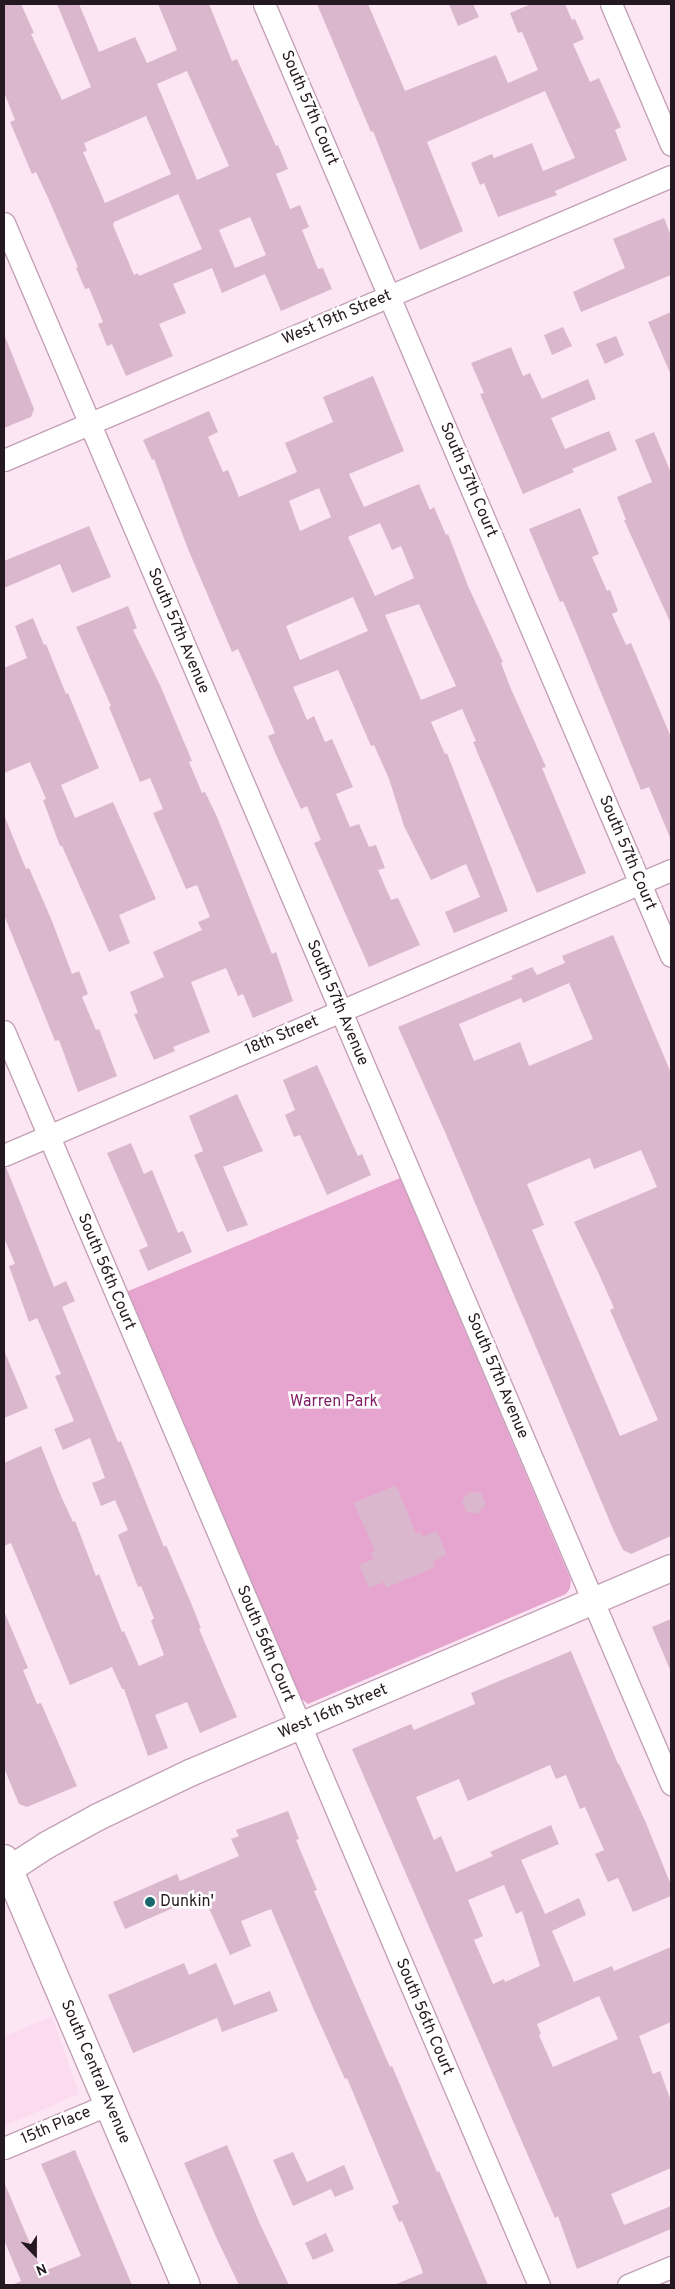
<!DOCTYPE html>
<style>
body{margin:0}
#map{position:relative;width:675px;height:2289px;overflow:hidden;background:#fce6f4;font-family:Overpass,sans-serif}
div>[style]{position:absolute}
.built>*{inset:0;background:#fcdaef}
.green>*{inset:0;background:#e6a5ce}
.building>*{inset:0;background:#dab7cd}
.roads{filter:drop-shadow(1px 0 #c3a1b7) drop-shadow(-1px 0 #c3a1b7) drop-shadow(0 1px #c3a1b7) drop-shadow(0 -1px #c3a1b7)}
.minor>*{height:21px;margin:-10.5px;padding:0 10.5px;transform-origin:10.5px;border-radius:10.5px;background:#fff}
.tertiary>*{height:26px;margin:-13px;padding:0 13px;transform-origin:13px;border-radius:13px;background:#fff}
.secondary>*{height:28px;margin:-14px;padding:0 14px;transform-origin:14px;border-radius:14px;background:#fff}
.dots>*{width:14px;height:14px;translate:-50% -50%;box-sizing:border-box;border:2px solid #fff;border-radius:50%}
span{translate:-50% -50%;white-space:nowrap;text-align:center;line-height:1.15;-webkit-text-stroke:5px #fff;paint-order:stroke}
.street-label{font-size:16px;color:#251921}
.park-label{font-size:16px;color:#831f68}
.poi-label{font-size:16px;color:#251921}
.left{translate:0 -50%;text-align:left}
.frame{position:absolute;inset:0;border:5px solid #251921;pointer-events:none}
.north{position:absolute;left:10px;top:2229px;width:50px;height:50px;-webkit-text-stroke:4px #fff;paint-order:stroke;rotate:158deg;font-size:14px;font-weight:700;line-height:20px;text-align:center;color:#251921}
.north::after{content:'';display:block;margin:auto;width:18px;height:22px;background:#251921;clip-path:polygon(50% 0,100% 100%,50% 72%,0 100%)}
</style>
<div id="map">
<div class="built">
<i style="clip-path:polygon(52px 2016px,79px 2094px,4px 2126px,4px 2037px)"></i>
</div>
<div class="green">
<i style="clip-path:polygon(400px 1178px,571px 1580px,570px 1588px,566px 1594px,308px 1704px,297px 1695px,126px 1292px)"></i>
</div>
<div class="building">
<i style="clip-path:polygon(evenodd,4px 4px,21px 4px,34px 33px,31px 34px,62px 100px,91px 87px,57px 4px,79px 4px,99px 52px,135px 37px,147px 63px,177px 50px,158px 4px,209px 4px,232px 61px,237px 59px,276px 146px,278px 145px,288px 169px,276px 174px,290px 209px,300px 205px,309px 227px,302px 230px,318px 269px,323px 268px,332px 289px,281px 311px,265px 274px,222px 293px,212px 268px,173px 284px,186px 313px,159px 324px,173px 356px,126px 376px,112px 344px,107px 346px,98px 324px,103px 322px,89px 288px,85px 289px,76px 268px,78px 267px,49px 200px,36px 172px,32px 174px,10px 122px,15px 120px,4px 92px,4px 4px,187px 71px,229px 166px,197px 180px,157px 84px,187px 71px,4px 4px,146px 116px,171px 174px,105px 203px,83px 152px,87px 151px,84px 143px,146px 116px,4px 4px,178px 194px,202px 249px,139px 276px,138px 273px,134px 275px,113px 225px,114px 222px,178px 194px,4px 4px,250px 217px,266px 255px,235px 268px,219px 230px,250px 217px)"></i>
<i style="clip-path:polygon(317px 4px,368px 4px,405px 91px,496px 55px,508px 83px,538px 70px,522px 32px,518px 33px,510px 13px,531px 4px,565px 4px,572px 20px,575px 19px,584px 39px,573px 44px,590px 82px,599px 78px,612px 107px,621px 127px,615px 130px,627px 160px,555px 191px,557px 195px,498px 217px,484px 183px,480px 185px,471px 163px,492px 154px,494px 158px,532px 143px,543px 171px,575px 158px,545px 91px,427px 142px,463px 231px,420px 250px,373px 131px,371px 132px)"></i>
<i style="clip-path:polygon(449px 4px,473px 4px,479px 17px,458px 26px)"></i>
<i style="clip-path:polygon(664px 218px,671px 236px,671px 275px,581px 312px,573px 292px,625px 268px,613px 239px)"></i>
<i style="clip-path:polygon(671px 312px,671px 375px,648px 322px)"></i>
<i style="clip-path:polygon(563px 327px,572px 346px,552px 355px,544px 335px)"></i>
<i style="clip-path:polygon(4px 334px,34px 409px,31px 417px,4px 428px)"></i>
<i style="clip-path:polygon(616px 336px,624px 355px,605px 364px,596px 344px)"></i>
<i style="clip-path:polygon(511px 347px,523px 376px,530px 373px,542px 399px,588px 379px,596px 399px,551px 418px,565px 449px,609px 431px,617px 450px,572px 469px,574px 472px,523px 494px,480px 394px,484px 393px,471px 363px)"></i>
<i style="clip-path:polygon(evenodd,373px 376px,404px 451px,349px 474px,364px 507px,419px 484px,430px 510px,434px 507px,446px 535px,448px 534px,468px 586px,503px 662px,501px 663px,511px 689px,546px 767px,542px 768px,586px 873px,537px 893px,473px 742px,476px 741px,462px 709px,431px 722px,445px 754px,447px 753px,508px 911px,454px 933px,445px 912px,480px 897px,466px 864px,431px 880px,404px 826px,389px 779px,374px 745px,371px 746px,338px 670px,293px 687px,307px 720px,314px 716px,325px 742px,332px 739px,353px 787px,336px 794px,350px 827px,359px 824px,369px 847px,376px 845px,385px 868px,378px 870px,391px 900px,398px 898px,420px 945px,369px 967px,314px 843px,321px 840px,307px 806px,301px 809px,277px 757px,268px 736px,275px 733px,238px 649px,232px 652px,188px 549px,154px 459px,152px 460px,143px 440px,209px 411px,218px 432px,208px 437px,223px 472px,228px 470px,239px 497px,297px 472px,285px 443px,333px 422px,323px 397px,373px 376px,319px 488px,331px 517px,300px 531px,289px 501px,319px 488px,373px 376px,380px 523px,392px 550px,401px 546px,414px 578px,375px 596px,348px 537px,380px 523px,373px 376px,353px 597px,368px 631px,300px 660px,286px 626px,353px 597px,373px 376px,419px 604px,456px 686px,421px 700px,385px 615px,419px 604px)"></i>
<i style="clip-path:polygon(654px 432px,671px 473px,671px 624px,624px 520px,626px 520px,617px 497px,652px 482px,635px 440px)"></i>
<i style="clip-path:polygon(580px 508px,599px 554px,592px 557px,607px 591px,610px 590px,618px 611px,612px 614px,626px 645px,631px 643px,671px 737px,671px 840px,649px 787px,641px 790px,577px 634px,563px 601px,560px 602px,529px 529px)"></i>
<i style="clip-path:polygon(89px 526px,111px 577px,72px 593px,60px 564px,4px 588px,4px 561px)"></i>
<i style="clip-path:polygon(128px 606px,137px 628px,133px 630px,160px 685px,192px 761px,189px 762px,202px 793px,205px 792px,217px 817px,272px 954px,276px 952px,293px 1001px,253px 1018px,243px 994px,238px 996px,226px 968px,191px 982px,210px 1032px,173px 1047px,175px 1051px,154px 1060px,134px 1014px,138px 1013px,130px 992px,164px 977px,153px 952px,202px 930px,198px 922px,210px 917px,197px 885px,186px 889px,153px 813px,163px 809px,150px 778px,140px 782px,109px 707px,111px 706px,76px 627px)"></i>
<i style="clip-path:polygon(33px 618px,44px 645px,46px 644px,66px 694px,68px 693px,99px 768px,61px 785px,75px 818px,113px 802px,156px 899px,119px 915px,130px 943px,109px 952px,62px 846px,60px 846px,43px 800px,46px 799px,30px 762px,4px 773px,4px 668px,27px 658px,15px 626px)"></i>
<i style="clip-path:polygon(4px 815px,26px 869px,29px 868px,52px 921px,72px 974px,79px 971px,88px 994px,82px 997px,96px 1030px,99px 1029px,117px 1076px,78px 1092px,59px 1040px,55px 1041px,4px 915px)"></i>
<i style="clip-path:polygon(evenodd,613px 935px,671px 1073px,671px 1536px,631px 1554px,623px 1550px,613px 1529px,445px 1132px,398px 1027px,513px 979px,511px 976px,532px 967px,537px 975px,565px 963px,562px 956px,613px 935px,569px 983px,593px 1039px,529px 1066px,520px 1042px,474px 1061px,459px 1024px,521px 998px,523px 1003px,569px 983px,613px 935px,641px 1150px,657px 1187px,574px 1222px,598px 1272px,614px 1308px,610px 1310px,658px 1420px,620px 1436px,532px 1230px,544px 1225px,527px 1184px,590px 1158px,594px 1169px,641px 1150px)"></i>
<i style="clip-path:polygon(317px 1065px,358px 1156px,362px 1154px,371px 1175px,327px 1195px,300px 1135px,294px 1137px,285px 1115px,295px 1110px,283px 1080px)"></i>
<i style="clip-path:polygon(237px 1094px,263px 1151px,223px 1167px,248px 1225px,227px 1232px,194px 1155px,203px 1151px,189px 1116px)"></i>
<i style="clip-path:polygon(131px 1143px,144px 1174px,152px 1170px,178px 1233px,183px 1231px,192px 1252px,148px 1271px,139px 1250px,148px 1246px,107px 1153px)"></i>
<i style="clip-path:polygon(4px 1167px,6px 1167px,54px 1287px,66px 1281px,75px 1301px,62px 1307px,118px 1442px,121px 1441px,164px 1547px,166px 1545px,191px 1603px,201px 1628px,199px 1629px,237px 1717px,200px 1733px,187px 1702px,155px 1715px,168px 1748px,148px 1756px,124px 1689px,122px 1689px,112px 1667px,70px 1685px,11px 1543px,4px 1546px,4px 1463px,41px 1446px,61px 1496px,73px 1522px,75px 1521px,96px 1576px,99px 1574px,122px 1632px,124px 1631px,139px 1666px,164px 1655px,151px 1621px,154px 1618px,141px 1586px,138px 1587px,118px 1535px,128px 1530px,115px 1500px,101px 1506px,92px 1483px,105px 1478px,90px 1438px,63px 1450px,54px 1429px,74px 1421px,55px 1376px,61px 1374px,47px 1341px,37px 1318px,29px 1322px,9px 1266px,15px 1264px,4px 1238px)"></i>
<i style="clip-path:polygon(4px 1350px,28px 1408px,4px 1418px)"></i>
<i style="clip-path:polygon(396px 1485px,416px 1534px,420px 1532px,422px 1537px,437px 1531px,447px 1555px,433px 1561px,435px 1567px,386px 1588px,384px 1582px,369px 1588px,359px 1565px,374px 1559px,371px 1553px,375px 1551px,354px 1503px)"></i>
<i style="clip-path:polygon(469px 1492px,481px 1493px,486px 1504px,478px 1514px,466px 1512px,462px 1501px)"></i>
<i style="clip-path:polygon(4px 1611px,28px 1668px,23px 1670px,37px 1704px,41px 1703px,77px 1786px,27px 1807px,19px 1804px,4px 1768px)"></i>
<i style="clip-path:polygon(671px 1619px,671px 1672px,652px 1627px)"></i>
<i style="clip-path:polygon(evenodd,571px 1651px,618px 1764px,619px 1764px,646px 1823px,671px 1885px,671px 1896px,633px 1912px,618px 1878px,608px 1882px,595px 1854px,604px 1850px,585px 1807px,580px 1809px,566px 1775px,556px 1779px,550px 1765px,468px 1801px,459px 1779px,416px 1797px,434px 1840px,441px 1836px,456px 1872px,493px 1856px,490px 1852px,551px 1825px,559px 1844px,521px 1860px,545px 1914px,579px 1898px,586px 1915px,552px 1931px,574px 1982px,612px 1966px,614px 1971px,671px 1947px,671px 2022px,639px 2036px,653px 2074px,660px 2071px,671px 2101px,671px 2168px,611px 2194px,624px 2225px,671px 2206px,671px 2229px,577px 2269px,558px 2216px,555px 2218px,352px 1749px,411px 1724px,414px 1730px,475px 1704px,471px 1693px,571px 1651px,504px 1885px,516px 1914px,522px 1911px,540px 1966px,505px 1982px,504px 1979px,493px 1984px,474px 1940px,483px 1936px,468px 1900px,504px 1885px,571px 1651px,599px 1996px,618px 2039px,553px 2067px,539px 2035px,541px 2034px,537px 2024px,599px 1996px)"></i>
<i style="clip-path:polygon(288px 1811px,299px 1839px,296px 1840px,317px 1890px,314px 1891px,343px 1959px,390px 2067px,392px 2066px,437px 2172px,439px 2171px,488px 2285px,394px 2285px,423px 2273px,420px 2264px,402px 2221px,399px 2222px,392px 2206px,399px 2203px,379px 2155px,347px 2078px,345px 2079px,314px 2010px,271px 1909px,241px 1921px,251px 1946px,230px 1955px,203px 1895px,125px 1929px,113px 1902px,177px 1874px,180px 1881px,239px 1856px,231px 1839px,239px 1836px,236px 1830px)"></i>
<i style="clip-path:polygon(184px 1963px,189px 1975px,216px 1963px,234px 2005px,270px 1991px,278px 2011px,222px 2032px,217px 2018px,133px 2053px,108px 1995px)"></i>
<i style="clip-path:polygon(227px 2145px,260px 2224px,289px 2285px,239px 2285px,216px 2237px,184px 2163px)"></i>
<i style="clip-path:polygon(75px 2150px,132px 2285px,12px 2285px,21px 2281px,4px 2240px,4px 2182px,42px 2272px,81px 2256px,41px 2164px)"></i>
<i style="clip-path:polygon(293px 2152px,307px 2182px,344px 2165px,354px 2189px,335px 2197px,331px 2189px,293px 2206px,273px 2160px)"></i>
<i style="clip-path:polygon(326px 2233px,334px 2251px,313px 2260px,305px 2243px)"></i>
</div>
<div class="roads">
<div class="minor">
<i style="left:264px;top:4px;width:1035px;rotate:66.85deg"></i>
<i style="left:611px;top:4px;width:153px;rotate:66.9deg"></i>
<i style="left:4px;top:223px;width:1698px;rotate:66.86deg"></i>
<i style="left:4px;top:460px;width:725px;rotate:-23.06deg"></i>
<i style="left:4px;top:1031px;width:1363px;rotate:66.9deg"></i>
<i style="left:4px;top:1155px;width:725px;rotate:-23.14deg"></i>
<i style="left:4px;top:2148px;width:114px;rotate:-22.7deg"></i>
<i style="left:628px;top:2285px;width:47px;rotate:-22.7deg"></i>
</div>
<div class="tertiary">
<i style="left:4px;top:1873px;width:51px;rotate:-33.1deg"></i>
<i style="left:47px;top:1845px;width:58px;rotate:-28.8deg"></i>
<i style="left:98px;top:1817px;width:102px;rotate:-25.6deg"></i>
<i style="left:190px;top:1773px;width:523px;rotate:-23.08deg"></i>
</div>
<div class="secondary">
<i style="left:4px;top:1859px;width:463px;rotate:66.9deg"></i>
</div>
</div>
<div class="dots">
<i style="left:150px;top:1902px;background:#19676c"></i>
</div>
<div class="street-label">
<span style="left:309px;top:108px;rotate:67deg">South 57th Court</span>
<span style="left:337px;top:318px;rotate:-23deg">West 19th Street</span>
<span style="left:468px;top:480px;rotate:67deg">South 57th Court</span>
<span style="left:178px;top:631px;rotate:67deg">South 57th Avenue</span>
<span style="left:627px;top:853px;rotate:67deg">South 57th Court</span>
<span style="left:337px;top:1003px;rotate:67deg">South 57th Avenue</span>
<span style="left:282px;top:1036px;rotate:-23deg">18th Street</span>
<span style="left:106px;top:1272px;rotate:67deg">South 56th Court</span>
<span style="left:497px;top:1376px;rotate:67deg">South 57th Avenue</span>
<span style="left:265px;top:1644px;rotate:67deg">South 56th Court</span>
<span style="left:333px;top:1712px;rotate:-23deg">West 16th Street</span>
<span style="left:424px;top:2017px;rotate:67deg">South 56th Court</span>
<span style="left:95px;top:2072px;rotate:67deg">South Central Avenue</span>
<span style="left:56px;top:2126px;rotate:-23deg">15th Place</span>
</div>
<div class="park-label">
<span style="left:334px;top:1402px">Warren Park</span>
</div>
<div class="poi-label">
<span class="left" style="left:160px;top:1902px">Dunkin'</span>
</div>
<div class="frame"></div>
<div class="north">N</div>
</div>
